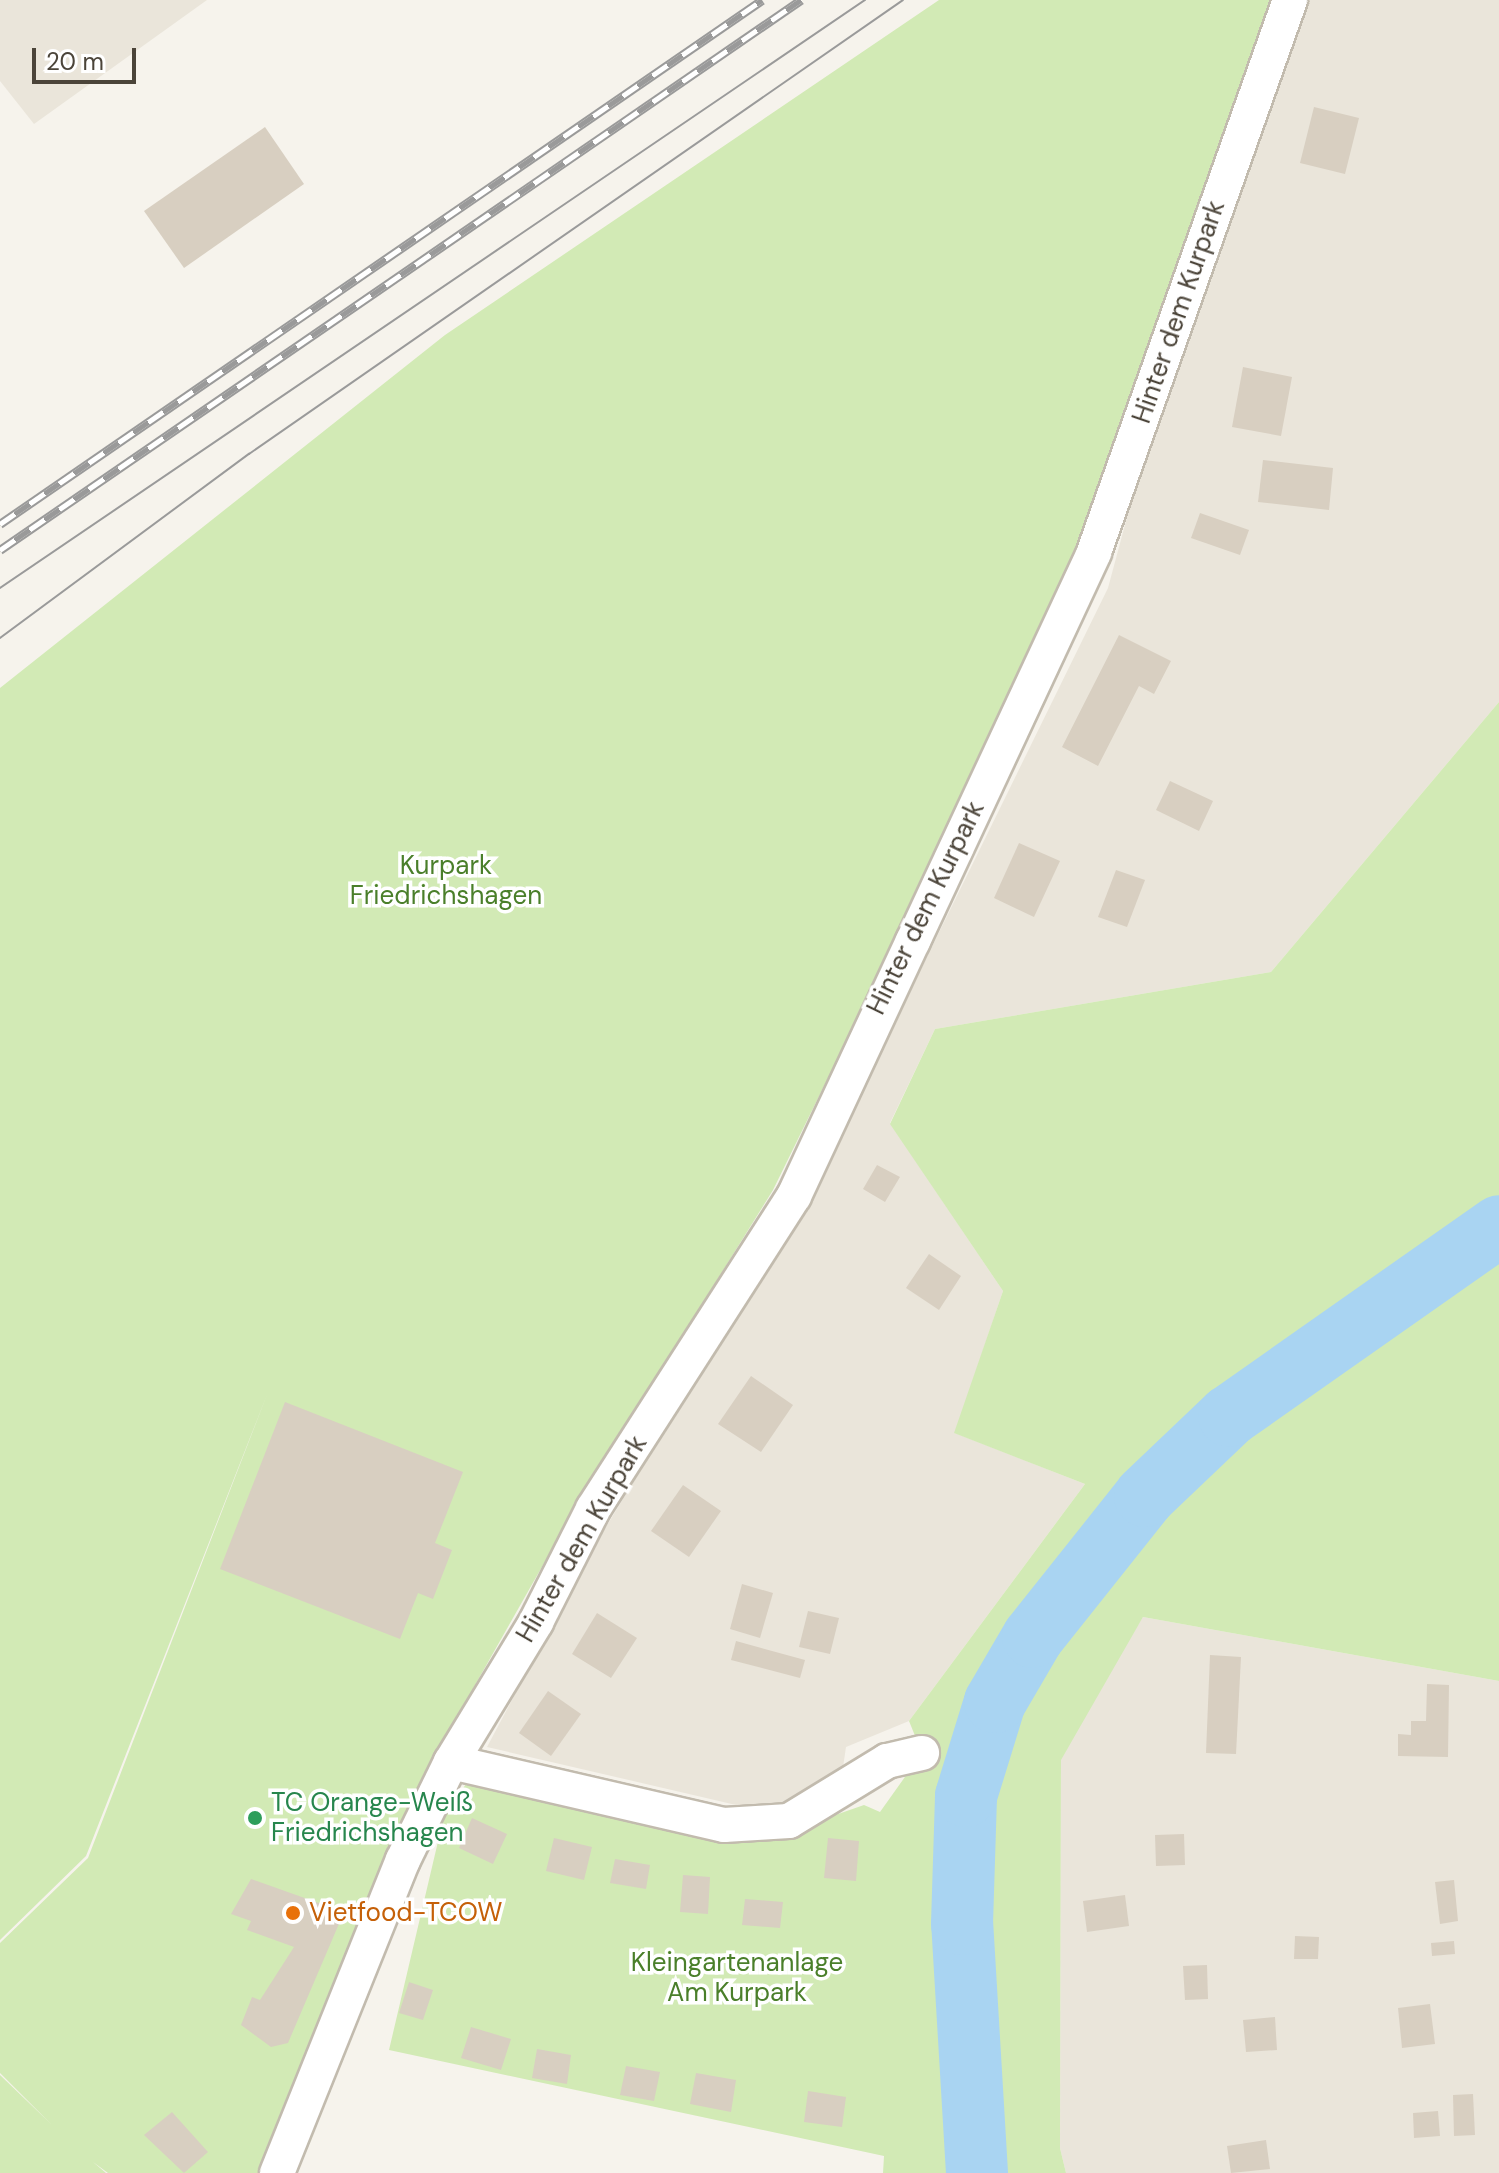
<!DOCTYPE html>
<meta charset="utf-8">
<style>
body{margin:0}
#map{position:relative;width:1499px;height:2173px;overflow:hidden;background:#f6f3ec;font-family:"DM Sans",sans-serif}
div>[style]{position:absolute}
.residential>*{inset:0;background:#eae5da}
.green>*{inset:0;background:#d2eab5}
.river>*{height:62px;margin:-31px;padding:0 31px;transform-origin:31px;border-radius:31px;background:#a9d4f2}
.building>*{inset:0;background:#d8cfc1}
.roads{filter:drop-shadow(2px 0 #c2bbae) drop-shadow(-2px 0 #c2bbae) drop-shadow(0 2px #c2bbae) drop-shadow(0 -2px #c2bbae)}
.minor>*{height:34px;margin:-17px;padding:0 17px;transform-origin:17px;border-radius:17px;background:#fff}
.tram>*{height:2px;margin:-1px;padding:0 1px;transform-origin:1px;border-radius:1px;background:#9a9a9a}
.rail>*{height:9px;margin-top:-4.5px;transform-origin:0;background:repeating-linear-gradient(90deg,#fff 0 18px,#9a9a9a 0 36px);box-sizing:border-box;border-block:2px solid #9a9a9a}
.dots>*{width:22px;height:22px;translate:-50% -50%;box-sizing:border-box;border:4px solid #fff;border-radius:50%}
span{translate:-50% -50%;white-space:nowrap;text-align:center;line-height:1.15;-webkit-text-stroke:7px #fff;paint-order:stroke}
.street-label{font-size:26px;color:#4b4439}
.park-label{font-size:26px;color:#4a7f2a}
.leisure-label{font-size:26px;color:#27864d}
.left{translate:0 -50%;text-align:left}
.food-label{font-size:26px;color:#c56008}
.scale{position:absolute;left:32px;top:48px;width:104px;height:36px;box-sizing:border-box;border:4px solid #4b4439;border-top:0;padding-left:10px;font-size:24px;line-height:28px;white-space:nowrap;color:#4b4439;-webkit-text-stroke:6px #fff;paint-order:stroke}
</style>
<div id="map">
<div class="residential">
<i style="clip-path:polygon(0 0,207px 0,34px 124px,0 81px)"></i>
<i style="clip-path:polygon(1305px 0,1499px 0,1499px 702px,1271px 972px,935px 1029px,890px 1123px,1003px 1291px,955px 1433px,1085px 1484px,909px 1721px,846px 1747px,841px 1781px,775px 1814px,487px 1747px,590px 1553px,815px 1185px,1108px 588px,1137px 480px)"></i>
<i style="clip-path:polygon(1143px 1617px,1499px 1681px,1499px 2173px,1066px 2173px,1060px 2148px,1061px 1750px)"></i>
</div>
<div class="green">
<i style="clip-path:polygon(939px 0,1283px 0,1053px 619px,773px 1190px,573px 1512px,423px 1777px,263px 2173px,108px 2173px,93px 2162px,106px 2173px,0 2173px,0 2075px,51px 2124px,0 2073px,0 1943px,88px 1858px,268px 1392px,86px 1856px,0 1940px,0 688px,445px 335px)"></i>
<i style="clip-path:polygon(1499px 702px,1499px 1681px,1143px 1617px,1061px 1760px,1060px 2148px,1066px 2173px,883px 2173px,884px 2156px,389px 2050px,444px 1816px,466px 1784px,720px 1835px,798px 1828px,864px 1805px,880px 1812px,922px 1753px,909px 1721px,1085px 1484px,954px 1433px,1003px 1291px,890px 1124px,935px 1029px,1271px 972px)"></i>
</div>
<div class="river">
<i style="left:977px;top:2173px;width:249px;rotate:-93.4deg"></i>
<i style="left:962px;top:1924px;width:128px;rotate:-88.2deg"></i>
<i style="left:966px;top:1796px;width:98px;rotate:-72.9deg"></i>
<i style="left:995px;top:1702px;width:75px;rotate:-59.7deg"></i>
<i style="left:1033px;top:1637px;width:180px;rotate:-51.5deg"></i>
<i style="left:1145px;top:1496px;width:116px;rotate:-43.6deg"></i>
<i style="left:1229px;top:1416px;width:330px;rotate:-35.1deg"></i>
</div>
<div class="building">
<i style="clip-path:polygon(1314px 107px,1359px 118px,1345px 174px,1300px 163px)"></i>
<i style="clip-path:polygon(265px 127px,304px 184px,184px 268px,144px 211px)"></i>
<i style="clip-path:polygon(1243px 367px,1292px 377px,1281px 436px,1232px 427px)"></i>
<i style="clip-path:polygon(1263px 460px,1333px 468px,1329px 510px,1258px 502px)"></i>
<i style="clip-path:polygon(1200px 513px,1249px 530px,1240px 555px,1191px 538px)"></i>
<i style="clip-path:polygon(1119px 635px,1171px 661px,1154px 694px,1139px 686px,1098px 766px,1062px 747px)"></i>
<i style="clip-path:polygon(1170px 781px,1213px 801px,1199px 831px,1156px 810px)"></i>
<i style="clip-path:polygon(1019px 843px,1060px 861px,1034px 917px,994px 898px)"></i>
<i style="clip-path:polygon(1116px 870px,1145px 880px,1127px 927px,1098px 917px)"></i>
<i style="clip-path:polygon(877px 1165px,900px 1177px,885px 1202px,863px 1189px)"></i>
<i style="clip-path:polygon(929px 1254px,961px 1276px,939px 1310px,906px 1288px)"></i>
<i style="clip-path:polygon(751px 1376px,793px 1405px,761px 1452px,718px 1424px)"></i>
<i style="clip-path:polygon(285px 1402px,463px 1472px,435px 1543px,452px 1550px,433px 1599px,418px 1593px,400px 1639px,220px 1569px)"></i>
<i style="clip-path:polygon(683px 1485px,721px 1511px,689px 1557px,651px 1531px)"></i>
<i style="clip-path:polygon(742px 1584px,773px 1593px,760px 1638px,730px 1629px)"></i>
<i style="clip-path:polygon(808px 1611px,839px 1618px,830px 1654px,799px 1647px)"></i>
<i style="clip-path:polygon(597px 1613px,637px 1638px,611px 1678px,572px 1654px)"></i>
<i style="clip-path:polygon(736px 1641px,805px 1660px,800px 1678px,731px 1660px)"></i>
<i style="clip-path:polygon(1210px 1655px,1241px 1657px,1236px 1754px,1206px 1753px)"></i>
<i style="clip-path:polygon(1427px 1684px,1449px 1685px,1448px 1757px,1398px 1756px,1398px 1734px,1411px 1735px,1411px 1721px,1426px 1721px)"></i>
<i style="clip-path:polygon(548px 1691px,581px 1714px,551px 1756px,519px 1733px)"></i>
<i style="clip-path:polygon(472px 1818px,507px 1834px,493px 1864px,459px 1848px)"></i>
<i style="clip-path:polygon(1184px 1834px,1185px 1865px,1156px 1866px,1155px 1835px)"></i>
<i style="clip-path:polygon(554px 1838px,592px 1847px,584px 1880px,546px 1871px)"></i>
<i style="clip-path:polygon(828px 1838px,859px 1841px,856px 1881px,824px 1878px)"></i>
<i style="clip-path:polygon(615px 1859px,650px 1865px,646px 1889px,610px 1883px)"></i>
<i style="clip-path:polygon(683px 1875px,710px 1877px,708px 1914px,680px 1912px)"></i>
<i style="clip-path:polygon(251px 1879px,344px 1912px,288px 2043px,271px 2047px,241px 2025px,252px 1997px,260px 2000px,294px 1947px,247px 1930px,251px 1921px,231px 1914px)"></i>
<i style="clip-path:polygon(1454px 1880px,1458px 1921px,1440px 1924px,1435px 1882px)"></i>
<i style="clip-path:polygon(1125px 1895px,1129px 1926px,1087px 1932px,1083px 1901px)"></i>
<i style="clip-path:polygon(745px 1899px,783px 1902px,780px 1928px,742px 1925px)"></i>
<i style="clip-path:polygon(1295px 1936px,1319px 1937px,1318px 1959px,1294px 1959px)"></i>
<i style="clip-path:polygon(1454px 1941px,1455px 1954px,1432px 1956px,1431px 1943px)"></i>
<i style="clip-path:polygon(1207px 1965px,1208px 1999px,1185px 2000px,1183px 1966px)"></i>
<i style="clip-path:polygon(409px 1982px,433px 1990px,423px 2020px,399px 2013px)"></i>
<i style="clip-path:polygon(1430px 2004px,1435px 2044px,1402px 2048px,1398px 2008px)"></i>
<i style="clip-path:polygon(1275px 2017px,1277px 2050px,1246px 2052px,1243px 2020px)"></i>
<i style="clip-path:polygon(471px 2027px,511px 2039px,501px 2070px,461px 2058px)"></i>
<i style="clip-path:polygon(537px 2049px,571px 2055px,567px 2084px,532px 2078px)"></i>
<i style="clip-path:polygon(626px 2066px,660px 2072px,654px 2101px,620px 2095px)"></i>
<i style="clip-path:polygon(696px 2073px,736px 2080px,731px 2112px,690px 2104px)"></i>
<i style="clip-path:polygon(808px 2091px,846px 2097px,842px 2127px,804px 2122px)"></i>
<i style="clip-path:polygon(1473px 2094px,1475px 2135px,1454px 2136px,1453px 2095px)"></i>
<i style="clip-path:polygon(1438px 2111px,1440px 2136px,1414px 2138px,1413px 2113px)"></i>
<i style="clip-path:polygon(172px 2112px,208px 2152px,184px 2173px,144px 2135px)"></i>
<i style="clip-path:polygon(1266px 2140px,1270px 2169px,1231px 2173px,1227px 2146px)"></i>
</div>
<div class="roads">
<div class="minor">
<i style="left:451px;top:1762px;width:280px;rotate:13deg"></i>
<i style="left:724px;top:1825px;width:65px;rotate:-3.5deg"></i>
<i style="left:789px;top:1821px;width:115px;rotate:-31.5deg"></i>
<i style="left:887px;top:1761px;width:36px;rotate:-13deg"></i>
<i style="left:277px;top:2173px;width:337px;rotate:-68.1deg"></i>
<i style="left:403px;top:1860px;width:109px;rotate:-63.9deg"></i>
<i style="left:451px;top:1762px;width:164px;rotate:-58.7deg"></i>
<i style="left:536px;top:1622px;width:127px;rotate:-63.2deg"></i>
<i style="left:593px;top:1509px;width:372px;rotate:-57.3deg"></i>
<i style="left:794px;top:1196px;width:281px;rotate:-65deg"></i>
<i style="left:913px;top:941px;width:429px;rotate:-65deg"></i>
<i style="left:1094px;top:552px;width:586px;rotate:-70.45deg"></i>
</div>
</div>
<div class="tram">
<i style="left:0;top:588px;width:1046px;rotate:-34.21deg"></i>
<i style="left:0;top:638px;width:310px;rotate:-36.5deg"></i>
<i style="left:249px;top:454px;width:796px;rotate:-34.77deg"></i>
</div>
<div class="rail">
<i style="left:0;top:524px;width:925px;rotate:-34.51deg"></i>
<i style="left:0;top:550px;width:972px;rotate:-34.48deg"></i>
</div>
<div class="dots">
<i style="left:255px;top:1818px;background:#2e9e5b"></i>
<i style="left:293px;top:1913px;background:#e8710a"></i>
</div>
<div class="street-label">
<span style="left:1179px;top:312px;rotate:-71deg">Hinter dem Kurpark</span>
<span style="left:926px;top:908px;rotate:-64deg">Hinter dem Kurpark</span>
<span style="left:582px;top:1539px;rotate:-60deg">Hinter dem Kurpark</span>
</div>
<div class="park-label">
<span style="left:446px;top:881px">Kurpark<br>Friedrichshagen</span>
<span style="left:737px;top:1978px">Kleingartenanlage<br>Am Kurpark</span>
</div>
<div class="leisure-label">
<span class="left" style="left:271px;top:1818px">TC Orange-Weiß<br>Friedrichshagen</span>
</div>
<div class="food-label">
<span class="left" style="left:309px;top:1913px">Vietfood-TCOW</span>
</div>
<div class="scale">20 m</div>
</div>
